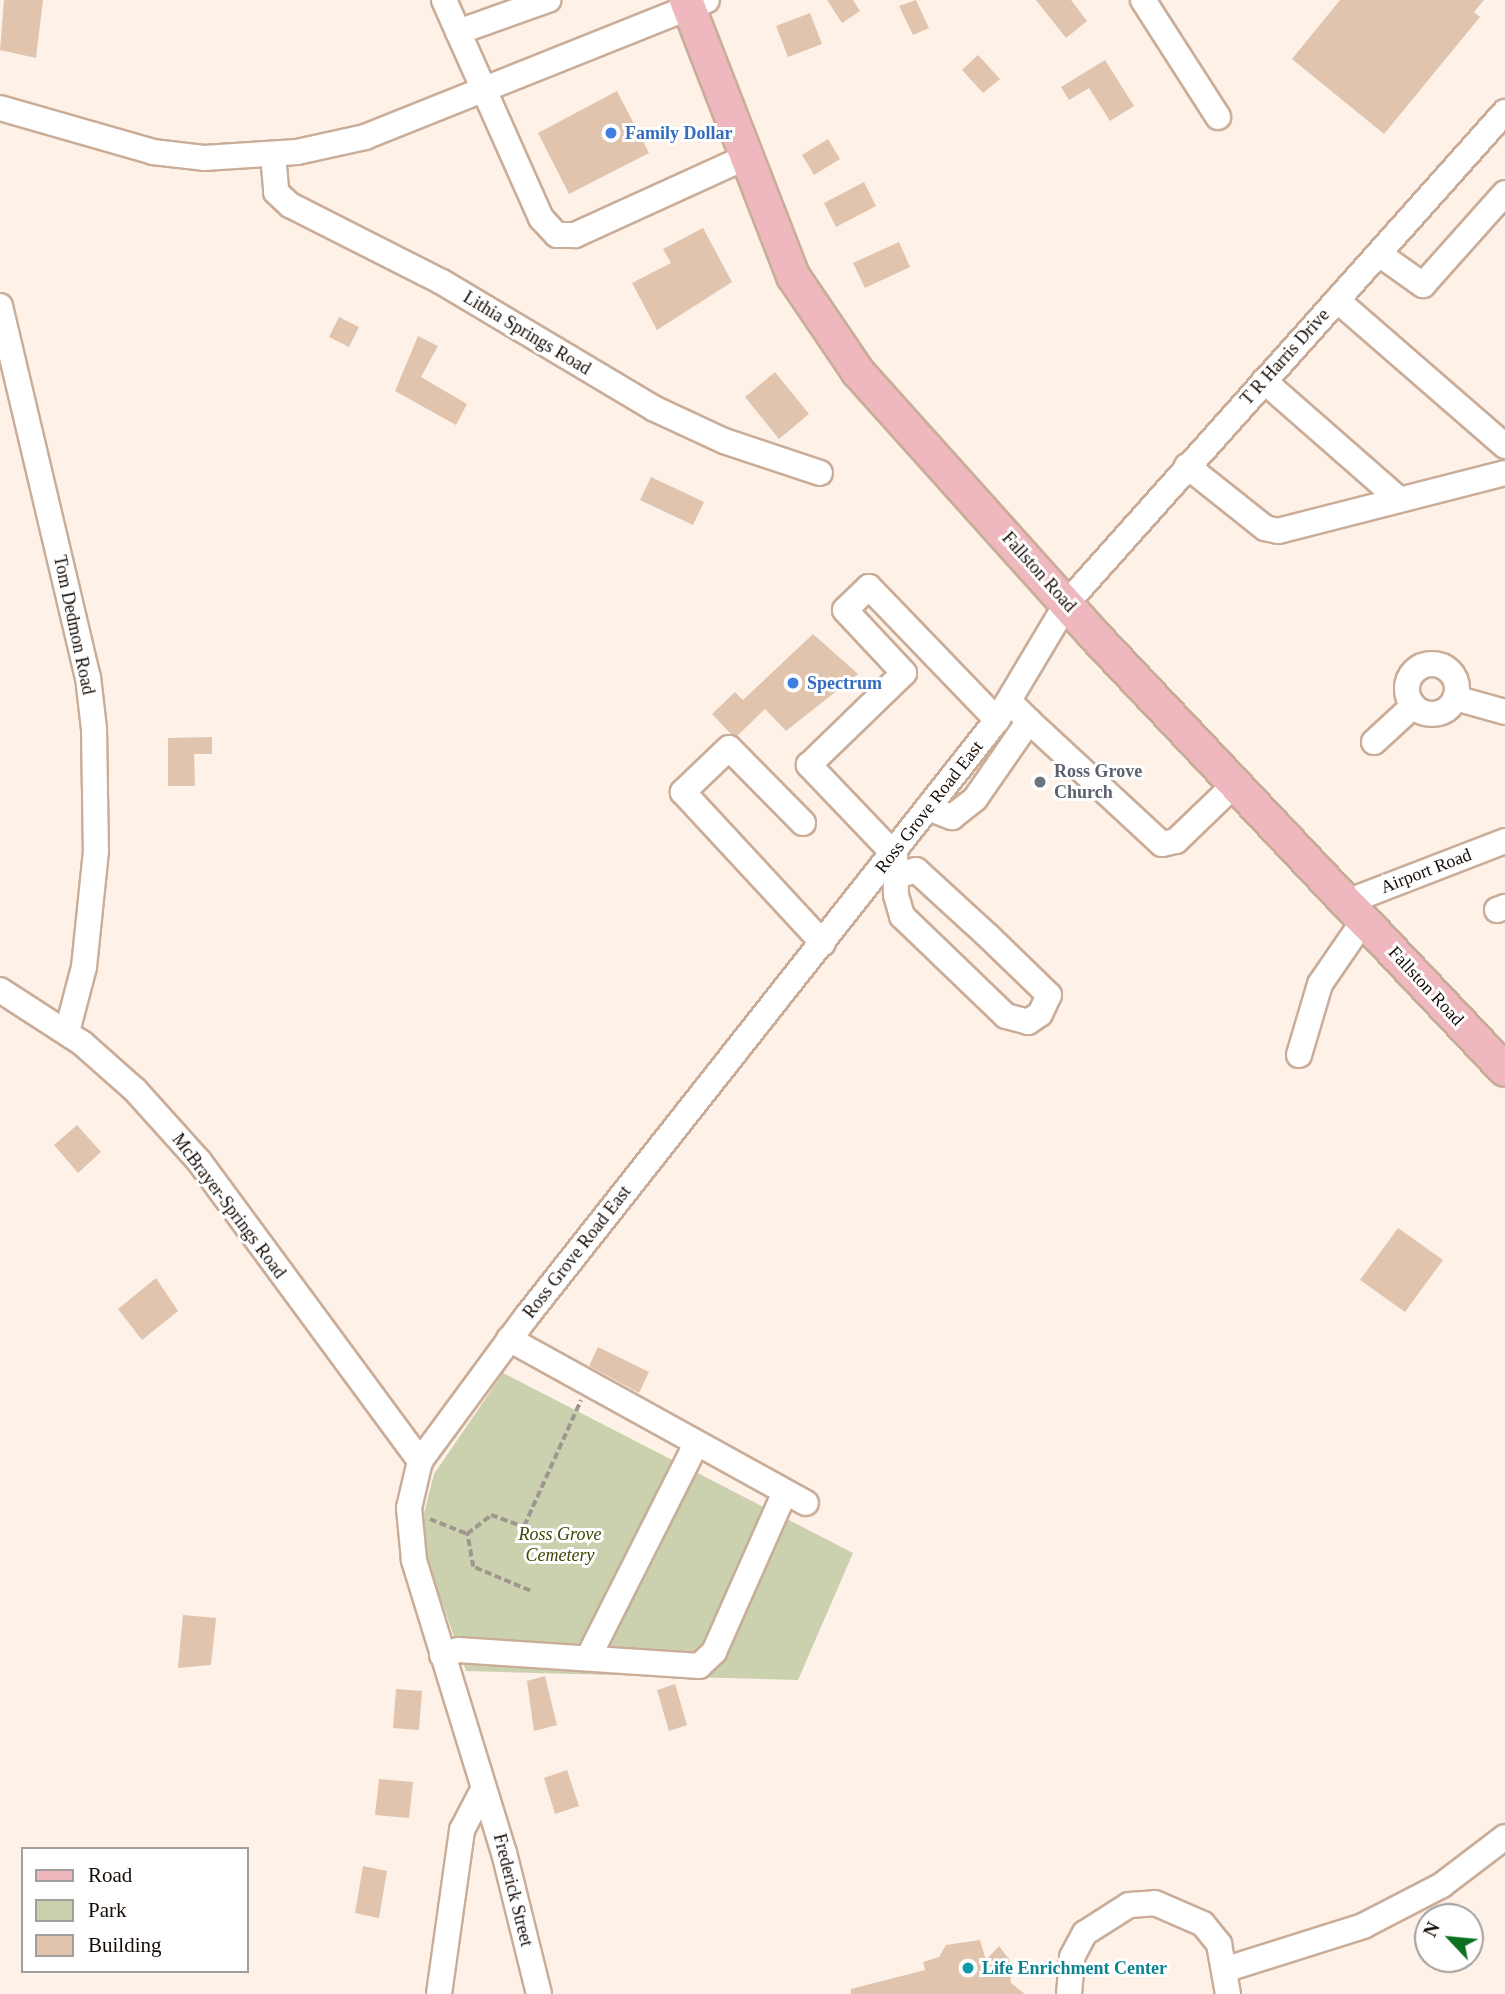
<!DOCTYPE html>
<style>
body{margin:0}
#map{position:relative;width:1505px;height:1994px;overflow:hidden;background:#fdf1e8;font-family:"Times New Roman",serif}
div>[style]{position:absolute}
.green>*{inset:0;background:#cbd0af}
.building>*{inset:0;background:#e1c4ae}
.path>*{height:3.5px;margin-top:-1.75px;transform-origin:0;background:repeating-linear-gradient(90deg,#a1968e 0 7px,transparent 0 10.5px)}
.roads{filter:drop-shadow(2px 0 #caad98) drop-shadow(-2px 0 #caad98) drop-shadow(0 2px #caad98) drop-shadow(0 -2px #caad98)}
.minor>*{height:24px;margin:-12px;padding:0 12px;transform-origin:12px;border-radius:12px;background:#fff}
.minor>.ring{margin:-12px;padding:0;box-sizing:content-box;background:none;border:24px solid #fff;border-radius:50%}
.major>*{height:32px;margin:-16px;padding:0 16px;transform-origin:16px;border-radius:16px;background:#efb8be}
.dots>*{width:19px;height:19px;translate:-50% -50%;box-sizing:border-box;border:4px solid #fff;border-radius:50%}
span{translate:-50% -50%;white-space:nowrap;text-align:center;line-height:1.15;-webkit-text-stroke:6px #fff;paint-order:stroke}
.shop-label{font-size:18px;color:#366cbe;font-weight:700}
.left{translate:0 -50%;text-align:left}
.street-label{font-size:18px;color:#160c06}
.worship-label{font-size:18px;color:#5b616d;font-weight:700}
.park-label{font-size:18px;color:#404405;font-style:italic}
.culture-label{font-size:18px;color:#0d838f;font-weight:700}
.legend{position:absolute;left:21px;top:1847px;width:228px;height:126px;box-sizing:border-box;background:#fff;border:2px solid #a29e9b;margin:0;padding:9px 12px;list-style:none;font-size:21px;color:#160c06}
.legend li{display:flex;align-items:center;gap:14px;height:35px}
.legend b{width:35px;border:2px solid #a29e9b}
.north{position:absolute;left:1414px;top:1903px;width:70px;height:70px;box-sizing:border-box;background:#fff;border:2px solid #a29e9b;border-radius:50%;rotate:296deg;font-size:19px;font-weight:700;line-height:28px;text-align:center;color:#160c06}
.north::after{content:'';display:block;margin:auto;width:24px;height:32px;background:#0b701f;clip-path:polygon(50% 0,100% 100%,50% 72%,0 100%)}
</style>
<div id="map">
<div class="green">
<i style="clip-path:polygon(503px 1373px,853px 1553px,798px 1680px,466px 1671px,428px 1562px,423px 1517px,434px 1474px)"></i>
</div>
<div class="building">
<i style="clip-path:polygon(4px 0,43px 0,36px 58px,0 50px)"></i>
<i style="clip-path:polygon(827px 0,853px 0,860px 11px,842px 23px)"></i>
<i style="clip-path:polygon(916px 0,929px 28px,913px 35px,899px 6px)"></i>
<i style="clip-path:polygon(1036px 0,1071px 0,1087px 21px,1066px 38px)"></i>
<i style="clip-path:polygon(1340px 0,1484px 0,1474px 12px,1480px 17px,1384px 134px,1292px 59px)"></i>
<i style="clip-path:polygon(810px 13px,822px 44px,788px 57px,776px 26px)"></i>
<i style="clip-path:polygon(978px 55px,1000px 79px,983px 93px,962px 70px)"></i>
<i style="clip-path:polygon(1105px 60px,1134px 106px,1110px 121px,1089px 88px,1069px 100px,1061px 87px)"></i>
<i style="clip-path:polygon(617px 91px,649px 153px,569px 194px,538px 133px)"></i>
<i style="clip-path:polygon(828px 139px,840px 159px,814px 175px,802px 155px)"></i>
<i style="clip-path:polygon(864px 182px,876px 206px,836px 227px,824px 203px)"></i>
<i style="clip-path:polygon(703px 228px,732px 282px,657px 330px,632px 283px,671px 263px,663px 249px)"></i>
<i style="clip-path:polygon(899px 242px,910px 267px,865px 288px,853px 263px)"></i>
<i style="clip-path:polygon(339px 317px,359px 327px,349px 347px,329px 337px)"></i>
<i style="clip-path:polygon(418px 336px,438px 346px,421px 377px,467px 404px,456px 425px,395px 391px)"></i>
<i style="clip-path:polygon(775px 372px,809px 414px,779px 439px,745px 397px)"></i>
<i style="clip-path:polygon(651px 477px,704px 502px,693px 525px,640px 500px)"></i>
<i style="clip-path:polygon(813px 634px,858px 674px,786px 731px,765px 709px,737px 736px,731px 734px,712px 714px,735px 692px,743px 700px)"></i>
<i style="clip-path:polygon(212px 737px,212px 754px,194px 754px,195px 786px,168px 786px,168px 738px)"></i>
<i style="clip-path:polygon(77px 1125px,101px 1152px,78px 1173px,54px 1145px)"></i>
<i style="clip-path:polygon(1398px 1228px,1443px 1260px,1405px 1312px,1360px 1280px)"></i>
<i style="clip-path:polygon(156px 1278px,178px 1311px,142px 1340px,118px 1309px)"></i>
<i style="clip-path:polygon(598px 1347px,649px 1372px,639px 1393px,589px 1366px)"></i>
<i style="clip-path:polygon(183px 1615px,216px 1618px,211px 1665px,178px 1668px)"></i>
<i style="clip-path:polygon(545px 1676px,557px 1725px,534px 1731px,527px 1681px)"></i>
<i style="clip-path:polygon(675px 1684px,687px 1725px,669px 1731px,657px 1690px)"></i>
<i style="clip-path:polygon(396px 1689px,422px 1691px,419px 1730px,393px 1728px)"></i>
<i style="clip-path:polygon(567px 1770px,579px 1806px,555px 1814px,544px 1778px)"></i>
<i style="clip-path:polygon(379px 1779px,413px 1782px,409px 1818px,375px 1815px)"></i>
<i style="clip-path:polygon(363px 1866px,387px 1871px,379px 1918px,355px 1913px)"></i>
<i style="clip-path:polygon(980px 1940px,986px 1960px,999px 1946px,1009px 1959px,1011px 1983px,1025px 1994px,851px 1994px,851px 1989px,925px 1970px,923px 1962px,939px 1957px,946px 1945px)"></i>
</div>
<div class="path">
<i style="left:430px;top:1519px;width:40px;rotate:22deg"></i>
<i style="left:524px;top:1526px;width:138px;rotate:-65.7deg"></i>
<i style="left:530px;top:1591px;width:62px;rotate:-157.2deg"></i>
<i style="left:473px;top:1567px;width:34px;rotate:-100deg"></i>
<i style="left:467px;top:1534px;width:31px;rotate:-38deg"></i>
<i style="left:491px;top:1515px;width:77px;rotate:19.6deg"></i>
</div>
<div class="roads">
<div class="minor">
<i style="left:444px;top:0;width:239px;rotate:66deg"></i>
<i style="left:541px;top:218px;width:23px;rotate:47deg"></i>
<i style="left:557px;top:235px;width:18px"></i>
<i style="left:575px;top:235px;width:188px;rotate:-24.5deg"></i>
<i style="left:1143px;top:0;width:139px;rotate:57.3deg"></i>
<i style="left:458px;top:32px;width:96px;rotate:-19.6deg"></i>
<i style="left:0;top:108px;width:159px;rotate:16deg"></i>
<i style="left:153px;top:152px;width:51px;rotate:6.7deg"></i>
<i style="left:204px;top:158px;width:93px;rotate:-3.7deg"></i>
<i style="left:297px;top:152px;width:70px;rotate:-12.4deg"></i>
<i style="left:365px;top:137px;width:368px;rotate:-21.8deg"></i>
<i style="left:273px;top:154px;width:38px;rotate:85deg"></i>
<i style="left:276px;top:192px;width:19px;rotate:43deg"></i>
<i style="left:290px;top:205px;width:170px;rotate:26.9deg"></i>
<i style="left:442px;top:282px;width:246px;rotate:30.8deg"></i>
<i style="left:653px;top:408px;width:78px;rotate:24.9deg"></i>
<i style="left:724px;top:441px;width:101px;rotate:18.4deg"></i>
<i style="left:1379px;top:254px;width:54px;rotate:35.2deg"></i>
<i style="left:1423px;top:285px;width:123px;rotate:-48.3deg"></i>
<i style="left:1337px;top:300px;width:223px;rotate:41deg"></i>
<i style="left:0;top:306px;width:381px;rotate:76.7deg"></i>
<i style="left:88px;top:677px;width:52px;rotate:83.4deg"></i>
<i style="left:94px;top:729px;width:122px;rotate:89.1deg"></i>
<i style="left:96px;top:851px;width:117px;rotate:95.9deg"></i>
<i style="left:84px;top:967px;width:67px;rotate:104.7deg"></i>
<i style="left:1264px;top:381px;width:179px;rotate:41.2deg"></i>
<i style="left:1187px;top:466px;width:100px;rotate:38.5deg"></i>
<i style="left:1265px;top:528px;width:13px;rotate:13deg"></i>
<i style="left:1278px;top:531px;width:234px;rotate:-14.3deg"></i>
<i class="ring" style="left:1407px;top:664px;width:26px;height:26px"></i>
<i style="left:1455px;top:698px;width:52px;rotate:15.6deg"></i>
<i style="left:1029px;top:721px;width:181px;rotate:42.8deg"></i>
<i style="left:1162px;top:844px;width:14px;rotate:-12deg"></i>
<i style="left:1176px;top:841px;width:82px;rotate:-44deg"></i>
<i style="left:1374px;top:742px;width:53px;rotate:-42.7deg"></i>
<i style="left:928px;top:808px;width:26px;rotate:21deg"></i>
<i style="left:952px;top:817px;width:29px;rotate:-38deg"></i>
<i style="left:975px;top:799px;width:95px;rotate:-55.3deg"></i>
<i style="left:1029px;top:721px;width:17px;rotate:-135deg"></i>
<i style="left:803px;top:823px;width:105px;rotate:-134.6deg"></i>
<i style="left:729px;top:748px;width:64px;rotate:136.3deg"></i>
<i style="left:683px;top:792px;width:206px;rotate:47.2deg"></i>
<i style="left:895px;top:850px;width:45px;rotate:88.7deg"></i>
<i style="left:896px;top:895px;width:22px;rotate:74deg"></i>
<i style="left:902px;top:916px;width:144px;rotate:43.9deg"></i>
<i style="left:1006px;top:1016px;width:23px;rotate:15deg"></i>
<i style="left:1028px;top:1022px;width:14px;rotate:-34deg"></i>
<i style="left:1040px;top:1014px;width:21px;rotate:-65deg"></i>
<i style="left:1049px;top:995px;width:86px;rotate:-135.9deg"></i>
<i style="left:987px;top:935px;width:96px;rotate:-137.5deg"></i>
<i style="left:916px;top:870px;width:20px;rotate:162deg"></i>
<i style="left:893px;top:853px;width:122px;rotate:-133.7deg"></i>
<i style="left:809px;top:765px;width:132px;rotate:-44.1deg"></i>
<i style="left:904px;top:673px;width:86px;rotate:-133.1deg"></i>
<i style="left:845px;top:610px;width:33px;rotate:-44deg"></i>
<i style="left:869px;top:587px;width:185px;rotate:46.1deg"></i>
<i style="left:1347px;top:902px;width:169px;rotate:-21.1deg"></i>
<i style="left:1497px;top:910px;width:9px;rotate:-21deg"></i>
<i style="left:0;top:990px;width:98px;rotate:32.9deg"></i>
<i style="left:82px;top:1043px;width:71px;rotate:41.6deg"></i>
<i style="left:135px;top:1090px;width:96px;rotate:48deg"></i>
<i style="left:199px;top:1161px;width:373px;rotate:53.6deg"></i>
<i style="left:1299px;top:1055px;width:74px;rotate:-73.5deg"></i>
<i style="left:1320px;top:984px;width:78px;rotate:-55.5deg"></i>
<i style="left:509px;top:1339px;width:339px;rotate:28.9deg"></i>
<i style="left:442px;top:1655px;width:17px;rotate:-17deg"></i>
<i style="left:458px;top:1650px;width:242px;rotate:3.8deg"></i>
<i style="left:699px;top:1666px;width:21px;rotate:-43deg"></i>
<i style="left:714px;top:1652px;width:175px;rotate:-66.1deg"></i>
<i style="left:589px;top:1656px;width:237px;rotate:-63.2deg"></i>
<i style="left:1227px;top:1969px;width:143px;rotate:-17.5deg"></i>
<i style="left:1363px;top:1926px;width:89px;rotate:-27.4deg"></i>
<i style="left:1442px;top:1885px;width:79px;rotate:-37.3deg"></i>
<i style="left:439px;top:1994px;width:166px;rotate:-82deg"></i>
<i style="left:462px;top:1830px;width:47px;rotate:-62.4deg"></i>
<i style="left:539px;top:1994px;width:145px;rotate:-103.9deg"></i>
<i style="left:504px;top:1853px;width:307px;rotate:-107.1deg"></i>
<i style="left:414px;top:1560px;width:52px;rotate:-95.5deg"></i>
<i style="left:409px;top:1508px;width:48px;rotate:-76.8deg"></i>
<i style="left:420px;top:1461px;width:180px;rotate:-53.6deg"></i>
<i style="left:527px;top:1316px;width:759px;rotate:-51.74deg"></i>
<i style="left:997px;top:720px;width:136px;rotate:-59.1deg"></i>
<i style="left:1067px;top:603px;width:658px;rotate:-48.27deg"></i>
<i style="left:1069px;top:1994px;width:37px;rotate:-85deg"></i>
<i style="left:1072px;top:1957px;width:27px;rotate:-62deg"></i>
<i style="left:1085px;top:1933px;width:52px;rotate:-32.5deg"></i>
<i style="left:1129px;top:1905px;width:26px;rotate:-4deg"></i>
<i style="left:1155px;top:1903px;width:52px;rotate:23.6deg"></i>
<i style="left:1203px;top:1924px;width:26px;rotate:51deg"></i>
<i style="left:1219px;top:1944px;width:51px;rotate:79.8deg"></i>
</div>
<div class="major">
<i style="left:686px;top:0;width:296px;rotate:68.8deg"></i>
<i style="left:793px;top:276px;width:116px;rotate:55.9deg"></i>
<i style="left:858px;top:372px;width:351px;rotate:48.1deg"></i>
<i style="left:1092px;top:633px;width:601px;rotate:46.62deg"></i>
</div>
</div>
<div class="dots">
<i style="left:611px;top:133px;background:#3f7fe0"></i>
<i style="left:793px;top:683px;background:#3f7fe0"></i>
<i style="left:1040px;top:782px;background:#6b7280"></i>
<i style="left:968px;top:1968px;background:#0f9aa8"></i>
</div>
<div class="shop-label">
<span class="left" style="left:625px;top:133px">Family Dollar</span>
<span class="left" style="left:807px;top:683px">Spectrum</span>
</div>
<div class="street-label">
<span style="left:527px;top:333px;rotate:31deg">Lithia Springs Road</span>
<span style="left:1285px;top:357px;rotate:-48deg">T R Harris Drive</span>
<span style="left:1039px;top:572px;rotate:48deg">Fallston Road</span>
<span style="left:74px;top:625px;rotate:78deg">Tom Dedmon Road</span>
<span style="left:929px;top:807px;rotate:-52deg">Ross Grove Road East</span>
<span style="left:1426px;top:871px;rotate:-21deg">Airport Road</span>
<span style="left:1426px;top:986px;rotate:47deg">Fallston Road</span>
<span style="left:229px;top:1206px;rotate:53deg">McBrayer-Springs Road</span>
<span style="left:577px;top:1252px;rotate:-52deg">Ross Grove Road East</span>
<span style="left:513px;top:1890px;rotate:76deg">Frederick Street</span>
</div>
<div class="worship-label">
<span class="left" style="left:1054px;top:782px">Ross Grove<br>Church</span>
</div>
<div class="park-label">
<span style="left:560px;top:1545px">Ross Grove<br>Cemetery</span>
</div>
<div class="culture-label">
<span class="left" style="left:982px;top:1968px">Life Enrichment Center</span>
</div>
<ul class="legend">
<li><b style="height:9px;background:#efb8be"></b>Road</li>
<li><b style="height:19px;background:#cbd0af"></b>Park</li>
<li><b style="height:19px;background:#e1c4ae"></b>Building</li>
</ul>
<div class="north">N</div>
</div>
